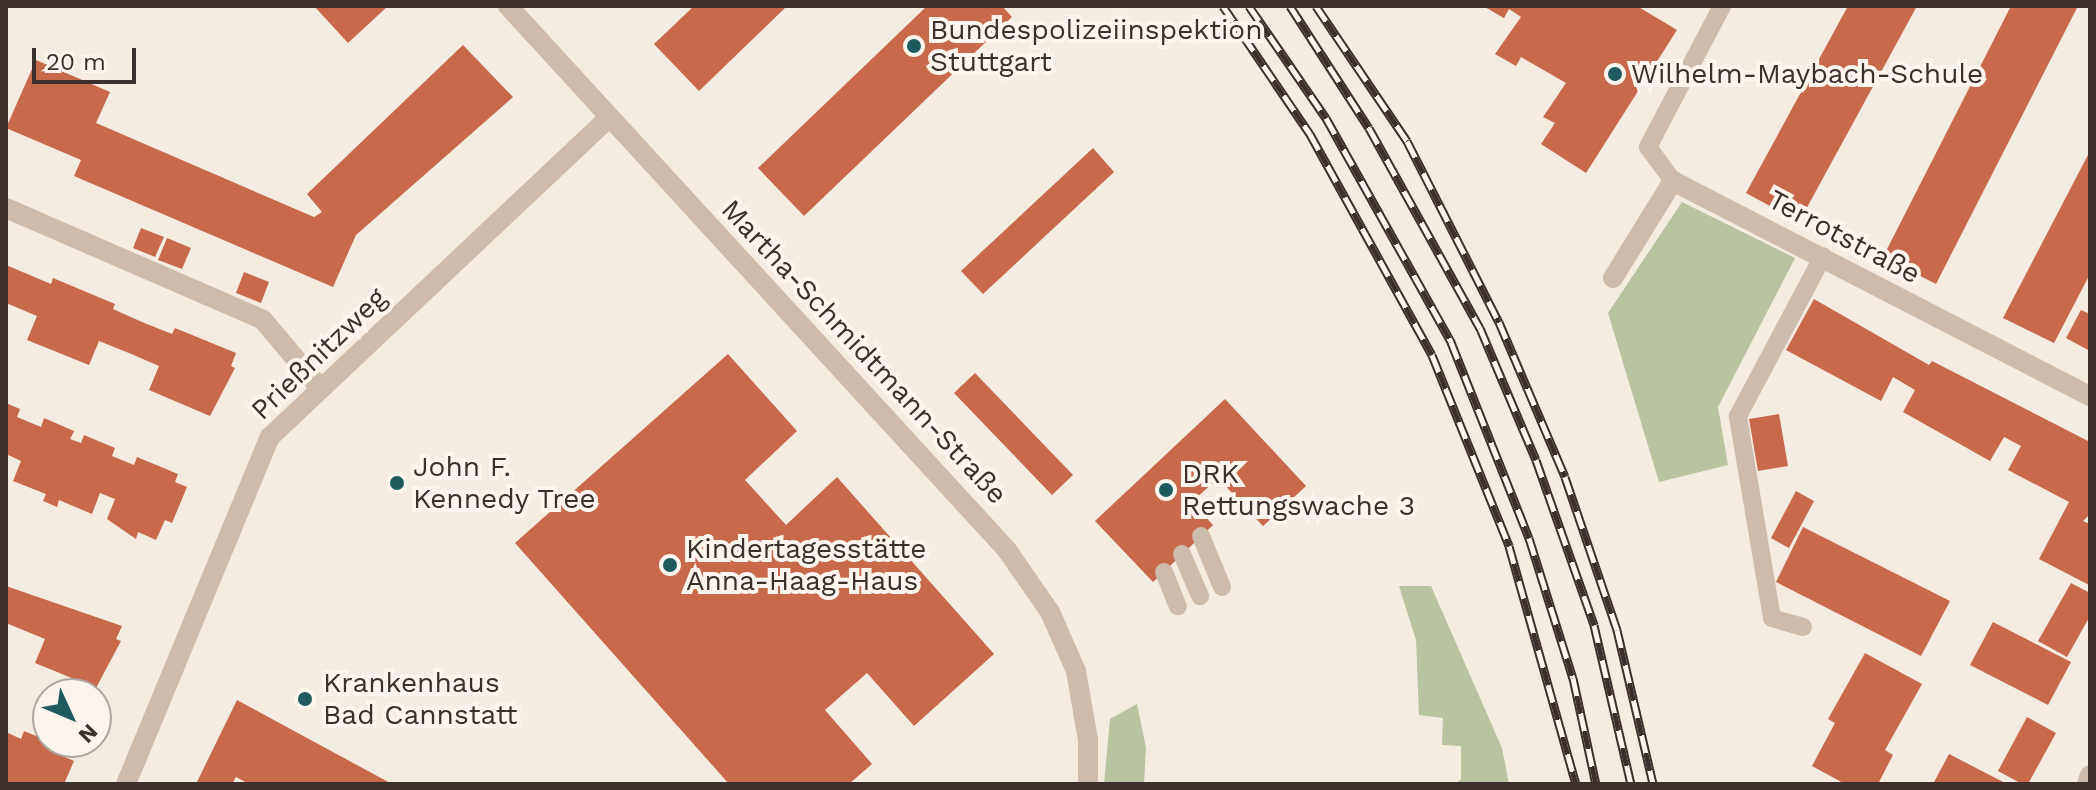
<!DOCTYPE html>
<meta charset="utf-8">
<style>
body{margin:0}
#map{position:relative;width:2096px;height:790px;overflow:hidden;background:#f4ebe1;font-family:"Work Sans",sans-serif}
div>[style]{position:absolute}
.green>*{inset:0;background:#b8c4a0}
.building>*{inset:0;background:#c8694b}
.lane>*{height:18px;margin:-9px;padding:0 9px;transform-origin:9px;border-radius:9px;background:#cdbbac}
.street>*{height:20px;margin:-10px;padding:0 10px;transform-origin:10px;border-radius:10px;background:#cdbbac}
.rail>*{height:9px;margin-top:-4.5px;transform-origin:0;background:repeating-linear-gradient(90deg,#fbf5ee 0 18px,#3b302b 0 36px);box-sizing:border-box;border-block:2px solid #3b302b}
.dots>*{width:22px;height:22px;translate:-50% -50%;box-sizing:border-box;border:4px solid #fbf5ee;border-radius:50%}
span{translate:-50% -50%;white-space:nowrap;text-align:center;line-height:1.15;-webkit-text-stroke:8px #fbf5ee;paint-order:stroke}
.poi-label{font-size:28px;color:#3b302b}
.left{translate:0 -50%;text-align:left}
.street-label{font-size:28px;color:#3b302b}
.frame{position:absolute;inset:0;border:8px solid #3b302b;pointer-events:none}
.north{position:absolute;left:32px;top:678px;width:80px;height:80px;box-sizing:border-box;background:#fbf5ee;border:2px solid #aea6a0;border-radius:50%;rotate:134deg;font-size:22px;font-weight:700;line-height:32px;text-align:center;color:#3b302b}
.north::after{content:'';display:block;margin:auto;width:28px;height:36px;background:#1f5a5e;clip-path:polygon(50% 0,100% 100%,50% 72%,0 100%)}
.scale{position:absolute;left:32px;top:48px;width:104px;height:36px;box-sizing:border-box;border:4px solid #3b302b;border-top:0;padding-left:10px;font-size:24px;line-height:28px;white-space:nowrap;color:#3b302b;-webkit-text-stroke:6px #fbf5ee;paint-order:stroke}
</style>
<div id="map">
<div class="green">
<i style="clip-path:polygon(1682px 202px,1795px 258px,1718px 407px,1728px 465px,1659px 482px,1608px 313px)"></i>
<i style="clip-path:polygon(1399px 586px,1431px 586px,1502px 748px,1509px 784px,1455px 784px,1461px 779px,1461px 746px,1442px 745px,1443px 718px,1419px 715px,1416px 640px)"></i>
<i style="clip-path:polygon(1137px 704px,1146px 748px,1144px 784px,1104px 784px,1110px 719px)"></i>
</div>
<div class="building">
<i style="clip-path:polygon(314px 6px,388px 6px,348px 43px)"></i>
<i style="clip-path:polygon(694px 6px,787px 6px,699px 91px,654px 44px)"></i>
<i style="clip-path:polygon(927px 6px,1002px 6px,1012px 17px,804px 216px,758px 168px)"></i>
<i style="clip-path:polygon(1483px 6px,1637px 6px,1677px 30px,1586px 173px,1541px 144px,1555px 123px,1543px 117px,1566px 83px,1521px 57px,1516px 66px,1495px 54px,1521px 17px,1509px 9px,1504px 18px)"></i>
<i style="clip-path:polygon(1848px 6px,1917px 6px,1799px 222px,1746px 193px)"></i>
<i style="clip-path:polygon(2011px 6px,2078px 6px,1936px 284px,1883px 257px)"></i>
<i style="clip-path:polygon(463px 45px,513px 97px,356px 235px,333px 287px,74px 176px,81px 160px,6px 128px,36px 60px,110px 92px,96px 123px,314px 217px,322px 212px,307px 194px)"></i>
<i style="clip-path:polygon(1093px 148px,1114px 172px,983px 294px,961px 271px)"></i>
<i style="clip-path:polygon(2090px 151px,2090px 274px,2054px 343px,2003px 318px)"></i>
<i style="clip-path:polygon(141px 228px,164px 237px,155px 257px,133px 248px)"></i>
<i style="clip-path:polygon(167px 238px,191px 248px,182px 269px,158px 260px)"></i>
<i style="clip-path:polygon(6px 265px,51px 284px,53px 278px,115px 304px,113px 309px,142px 322px,172px 334px,175px 328px,236px 353px,231px 366px,235px 368px,210px 416px,149px 390px,159px 366px,129px 353px,99px 341px,89px 365px,27px 340px,37px 316px,6px 303px)"></i>
<i style="clip-path:polygon(244px 272px,269px 282px,261px 303px,236px 293px)"></i>
<i style="clip-path:polygon(1814px 299px,1929px 365px,1932px 361px,2090px 442px,2090px 514px,2083px 521px,2090px 524px,2089px 585px,2039px 559px,2069px 502px,2008px 470px,2021px 446px,2004px 437px,1990px 461px,1903px 412px,1915px 390px,1893px 377px,1881px 401px,1786px 350px)"></i>
<i style="clip-path:polygon(2081px 310px,2090px 314px,2090px 351px,2066px 338px)"></i>
<i style="clip-path:polygon(728px 354px,797px 431px,745px 480px,786px 525px,837px 477px,994px 654px,914px 726px,867px 673px,825px 710px,872px 764px,849px 784px,729px 784px,515px 543px)"></i>
<i style="clip-path:polygon(975px 373px,1073px 475px,1052px 495px,954px 393px)"></i>
<i style="clip-path:polygon(1225px 399px,1306px 486px,1263px 526px,1218px 478px,1192px 502px,1213px 525px,1153px 582px,1095px 521px)"></i>
<i style="clip-path:polygon(6px 403px,20px 409px,17px 417px,41px 427px,44px 418px,74px 431px,70px 439px,81px 443px,84px 435px,115px 448px,112px 456px,134px 465px,137px 457px,178px 474px,175px 482px,187px 487px,172px 523px,165px 520px,156px 540px,138px 532px,136px 539px,107px 519px,115px 499px,100px 493px,92px 514px,59px 500px,57px 507px,43px 501px,46px 494px,13px 481px,21px 461px,6px 454px)"></i>
<i style="clip-path:polygon(1779px 414px,1788px 466px,1758px 471px,1749px 419px)"></i>
<i style="clip-path:polygon(1796px 491px,1814px 501px,1789px 548px,1771px 538px)"></i>
<i style="clip-path:polygon(1803px 527px,1950px 601px,1921px 656px,1776px 582px)"></i>
<i style="clip-path:polygon(2071px 583px,2090px 593px,2090px 616px,2067px 657px,2038px 641px)"></i>
<i style="clip-path:polygon(6px 586px,122px 626px,116px 639px,121px 641px,96px 688px,35px 663px,45px 639px,6px 623px)"></i>
<i style="clip-path:polygon(1993px 622px,2071px 662px,2048px 705px,1970px 665px)"></i>
<i style="clip-path:polygon(1865px 653px,1922px 684px,1885px 750px,1893px 755px,1878px 784px,1845px 784px,1812px 766px,1835px 723px,1828px 719px)"></i>
<i style="clip-path:polygon(237px 700px,392px 784px,249px 784px,236px 777px,232px 784px,196px 784px)"></i>
<i style="clip-path:polygon(2027px 717px,2056px 733px,2028px 784px,2022px 784px,1998px 771px)"></i>
<i style="clip-path:polygon(24px 731px,65px 748px,61px 755px,74px 761px,64px 784px,6px 784px,6px 732px,21px 739px)"></i>
<i style="clip-path:polygon(1949px 754px,2007px 784px,1933px 784px)"></i>
</div>
<div class="lane">
<i style="left:1673px;top:181px;width:42px;rotate:-126.3deg"></i>
<i style="left:1648px;top:147px;width:159px;rotate:-62.3deg"></i>
<i style="left:1201px;top:536px;width:55px;rotate:67.6deg"></i>
<i style="left:1182px;top:554px;width:46px;rotate:66.8deg"></i>
<i style="left:1164px;top:572px;width:37px;rotate:68deg"></i>
<i style="left:1803px;top:627px;width:32px;rotate:-164deg"></i>
<i style="left:1772px;top:618px;width:205px;rotate:-99.6deg"></i>
<i style="left:1738px;top:416px;width:181px;rotate:-62deg"></i>
</div>
<div class="street">
<i style="left:508px;top:6px;width:738px;rotate:47.47deg"></i>
<i style="left:1007px;top:550px;width:75px;rotate:55.3deg"></i>
<i style="left:1050px;top:612px;width:64px;rotate:66.2deg"></i>
<i style="left:1076px;top:671px;width:70px;rotate:80.1deg"></i>
<i style="left:1088px;top:740px;width:44px;rotate:90deg"></i>
<i style="left:6px;top:208px;width:280px;rotate:23.5deg"></i>
<i style="left:263px;top:320px;width:90px;rotate:50deg"></i>
<i style="left:1613px;top:278px;width:114px;rotate:-58.3deg"></i>
<i style="left:1673px;top:181px;width:469px;rotate:27.3deg"></i>
<i style="left:126px;top:784px;width:376px;rotate:-67.5deg"></i>
<i style="left:270px;top:437px;width:466px;rotate:-43.3deg"></i>
<i style="left:2087px;top:784px;width:9px;rotate:-72deg"></i>
</div>
<div class="rail">
<i style="left:1223px;top:6px;width:155px;rotate:55.8deg"></i>
<i style="left:1310px;top:134px;width:252px;rotate:61.1deg"></i>
<i style="left:1432px;top:355px;width:206px;rotate:68deg"></i>
<i style="left:1509px;top:546px;width:247px;rotate:74.3deg"></i>
<i style="left:1249px;top:6px;width:136px;rotate:55.5deg"></i>
<i style="left:1326px;top:118px;width:257px;rotate:60.8deg"></i>
<i style="left:1451px;top:342px;width:211px;rotate:68.3deg"></i>
<i style="left:1529px;top:538px;width:147px;rotate:72.6deg"></i>
<i style="left:1573px;top:678px;width:108px;rotate:77.8deg"></i>
<i style="left:1290px;top:6px;width:145px;rotate:57.1deg"></i>
<i style="left:1369px;top:128px;width:229px;rotate:61deg"></i>
<i style="left:1480px;top:328px;width:143px;rotate:67deg"></i>
<i style="left:1536px;top:460px;width:175px;rotate:70.6deg"></i>
<i style="left:1594px;top:625px;width:163px;rotate:76.9deg"></i>
<i style="left:1316px;top:6px;width:163px;rotate:56deg"></i>
<i style="left:1407px;top:141px;width:203px;rotate:63.1deg"></i>
<i style="left:1499px;top:322px;width:168px;rotate:66.9deg"></i>
<i style="left:1565px;top:477px;width:162px;rotate:71.2deg"></i>
<i style="left:1617px;top:630px;width:158px;rotate:76.8deg"></i>
</div>
<div class="dots">
<i style="left:914px;top:46px;background:#1f5a5e"></i>
<i style="left:1615px;top:74px;background:#1f5a5e"></i>
<i style="left:397px;top:483px;background:#1f5a5e"></i>
<i style="left:1166px;top:490px;background:#1f5a5e"></i>
<i style="left:670px;top:565px;background:#1f5a5e"></i>
<i style="left:305px;top:699px;background:#1f5a5e"></i>
</div>
<div class="poi-label">
<span class="left" style="left:930px;top:46px">Bundespolizeiinspektion<br>Stuttgart</span>
<span class="left" style="left:1631px;top:74px">Wilhelm-Maybach-Schule</span>
<span class="left" style="left:413px;top:483px">John F.<br>Kennedy Tree</span>
<span class="left" style="left:1182px;top:490px">DRK<br>Rettungswache 3</span>
<span class="left" style="left:686px;top:565px">Kindertagesstätte<br>Anna-Haag-Haus</span>
<span class="left" style="left:323px;top:699px">Krankenhaus<br>Bad Cannstatt</span>
</div>
<div class="street-label">
<span style="left:1844px;top:237px;rotate:28deg">Terrotstraße</span>
<span style="left:864px;top:352px;rotate:47deg">Martha-Schmidtmann-Straße</span>
<span style="left:319px;top:354px;rotate:-44deg">Prießnitzweg</span>
</div>
<div class="frame"></div>
<div class="north">N</div>
<div class="scale">20 m</div>
</div>
